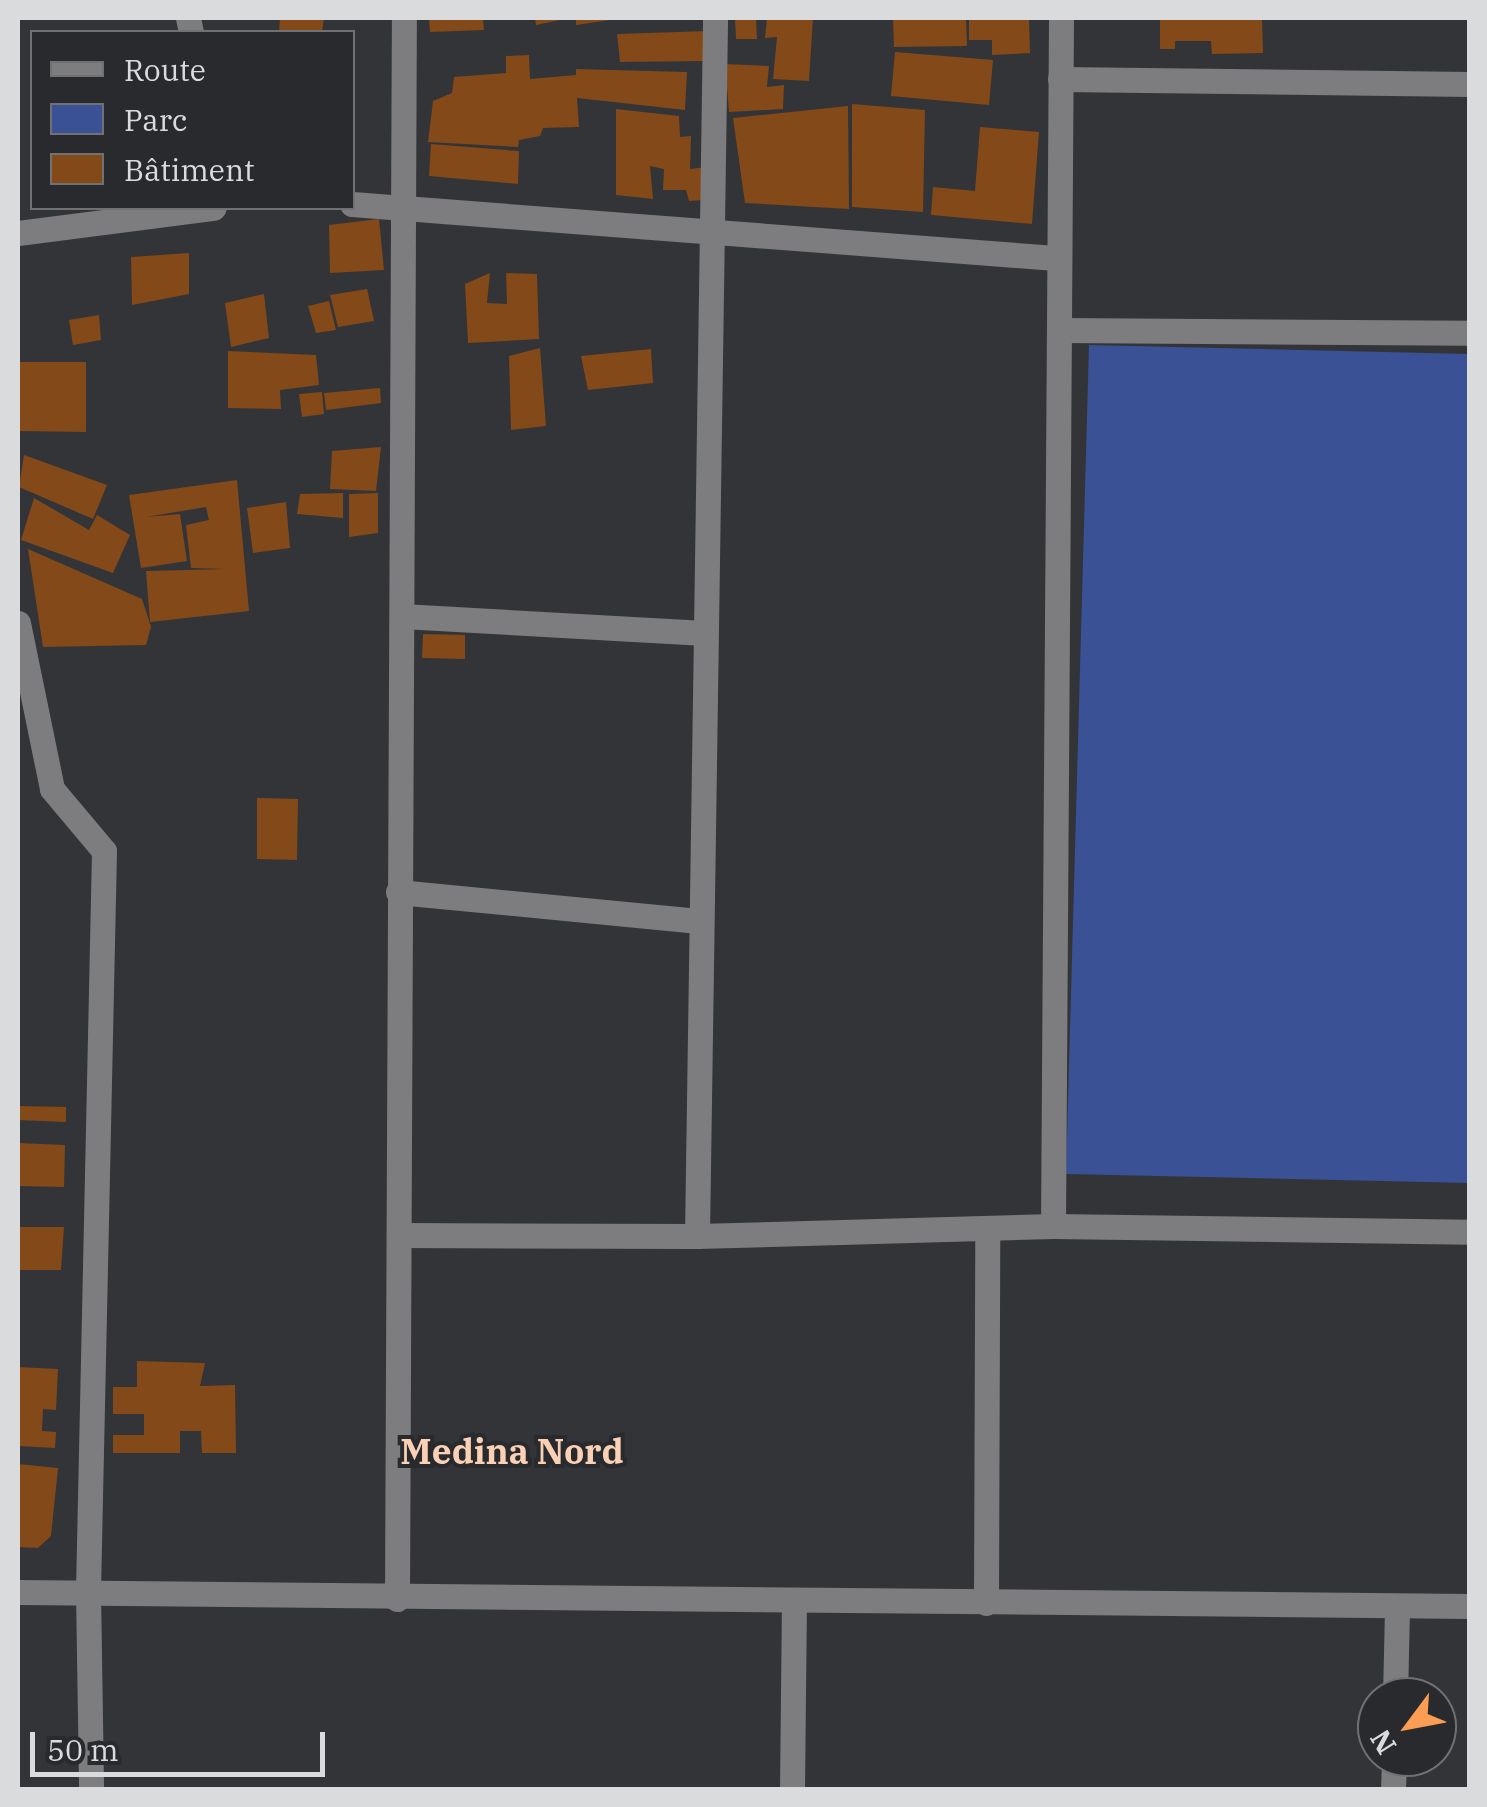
<!DOCTYPE html>
<meta charset="utf-8">
<style>
body{margin:0}
#map{position:relative;width:1487px;height:1807px;overflow:hidden;background:#323437;font-family:"IBM Plex Serif",serif}
div>[style]{position:absolute}
.green>*{inset:0;background:#3a5195}
.building>*{inset:0;background:#834918}
.minor>*{height:25px;margin:-12.5px;padding:0 12.5px;transform-origin:12.5px;border-radius:12.5px;background:#7d7d7f}
span{translate:-50% -50%;white-space:nowrap;text-align:center;line-height:1.15;-webkit-text-stroke:8px #282a2d;paint-order:stroke}
.district-label{font-size:35px;color:#fbd1b5;font-weight:700}
.frame{position:absolute;inset:0;border:20px solid #dadbdd;pointer-events:none}
.legend{position:absolute;left:30px;top:30px;width:325px;height:180px;box-sizing:border-box;background:#282a2d;border:2px solid #6f7173;margin:0;padding:12px 18px;list-style:none;font-size:30px;color:#dadbdd}
.legend li{display:flex;align-items:center;gap:20px;height:50px}
.legend b{width:50px;border:2px solid #6f7173}
.north{position:absolute;left:1357px;top:1677px;width:100px;height:100px;box-sizing:border-box;background:#282a2d;border:2px solid #6f7173;border-radius:50%;rotate:238deg;font-size:28px;font-weight:700;line-height:40px;text-align:center;color:#dadbdd}
.north::after{content:'';display:block;margin:auto;width:35px;height:45px;background:#fc9d54;clip-path:polygon(50% 0,100% 100%,50% 72%,0 100%)}
.scale{position:absolute;left:30px;top:1732px;width:295px;height:45px;box-sizing:border-box;border:5px solid #dadbdd;border-top:0;padding-left:12px;font-size:30px;line-height:35px;white-space:nowrap;color:#dadbdd;-webkit-text-stroke:8px #282a2d;paint-order:stroke}
</style>
<div id="map">
<div class="green">
<i style="clip-path:polygon(1089px 345px,1469px 354px,1469px 1183px,1066px 1174px)"></i>
</div>
<div class="building">
<i style="clip-path:polygon(280px 18px,324px 18px,322px 32px,279px 32px)"></i>
<i style="clip-path:polygon(429px 18px,483px 18px,484px 30px,430px 32px)"></i>
<i style="clip-path:polygon(535px 18px,565px 18px,565px 19px,536px 25px)"></i>
<i style="clip-path:polygon(576px 18px,610px 18px,610px 20px,576px 25px)"></i>
<i style="clip-path:polygon(735px 18px,756px 18px,757px 39px,736px 39px)"></i>
<i style="clip-path:polygon(767px 18px,813px 18px,809px 81px,773px 79px,777px 37px,765px 38px)"></i>
<i style="clip-path:polygon(893px 18px,966px 18px,967px 46px,894px 47px)"></i>
<i style="clip-path:polygon(969px 18px,1029px 18px,1030px 53px,992px 55px,992px 40px,969px 40px)"></i>
<i style="clip-path:polygon(1160px 18px,1262px 18px,1263px 53px,1212px 54px,1211px 41px,1175px 41px,1175px 49px,1160px 49px)"></i>
<i style="clip-path:polygon(708px 31px,708px 61px,620px 62px,617px 34px)"></i>
<i style="clip-path:polygon(895px 52px,993px 60px,989px 105px,891px 96px)"></i>
<i style="clip-path:polygon(529px 55px,530px 79px,576px 75px,576px 69px,687px 72px,685px 110px,577px 98px,579px 127px,543px 128px,540px 136px,519px 140px,518px 147px,428px 142px,433px 101px,452px 93px,454px 77px,506px 73px,506px 56px)"></i>
<i style="clip-path:polygon(725px 64px,769px 66px,767px 87px,784px 85px,783px 109px,729px 112px)"></i>
<i style="clip-path:polygon(852px 104px,925px 110px,923px 212px,852px 207px)"></i>
<i style="clip-path:polygon(848px 106px,849px 209px,745px 203px,733px 118px)"></i>
<i style="clip-path:polygon(616px 109px,679px 116px,680px 137px,691px 136px,690px 169px,707px 167px,703px 200px,689px 201px,686px 190px,663px 190px,664px 169px,650px 166px,653px 199px,616px 195px)"></i>
<i style="clip-path:polygon(980px 127px,1039px 132px,1032px 224px,931px 215px,933px 187px,975px 191px)"></i>
<i style="clip-path:polygon(431px 144px,519px 151px,518px 184px,429px 176px)"></i>
<i style="clip-path:polygon(379px 219px,384px 270px,330px 273px,329px 225px)"></i>
<i style="clip-path:polygon(189px 253px,189px 294px,132px 305px,131px 257px)"></i>
<i style="clip-path:polygon(490px 273px,487px 303px,507px 304px,506px 273px,537px 274px,539px 339px,468px 343px,465px 284px)"></i>
<i style="clip-path:polygon(367px 289px,374px 321px,338px 327px,330px 295px)"></i>
<i style="clip-path:polygon(264px 294px,269px 338px,231px 347px,225px 303px)"></i>
<i style="clip-path:polygon(329px 301px,336px 330px,316px 333px,308px 306px)"></i>
<i style="clip-path:polygon(99px 315px,101px 340px,73px 345px,69px 320px)"></i>
<i style="clip-path:polygon(540px 348px,546px 426px,511px 430px,509px 356px)"></i>
<i style="clip-path:polygon(651px 349px,653px 383px,588px 390px,581px 356px)"></i>
<i style="clip-path:polygon(228px 351px,316px 355px,319px 385px,280px 390px,281px 409px,228px 408px)"></i>
<i style="clip-path:polygon(18px 362px,86px 362px,86px 432px,18px 431px)"></i>
<i style="clip-path:polygon(380px 388px,381px 403px,326px 410px,324px 393px)"></i>
<i style="clip-path:polygon(322px 392px,324px 414px,302px 417px,299px 394px)"></i>
<i style="clip-path:polygon(381px 447px,376px 491px,330px 489px,332px 451px)"></i>
<i style="clip-path:polygon(24px 455px,107px 485px,93px 519px,19px 487px)"></i>
<i style="clip-path:polygon(237px 480px,249px 611px,150px 622px,146px 571px,226px 569px,191px 568px,186px 525px,209px 520px,206px 507px,146px 517px,180px 514px,187px 561px,141px 568px,129px 495px)"></i>
<i style="clip-path:polygon(343px 493px,343px 518px,297px 514px,300px 494px)"></i>
<i style="clip-path:polygon(378px 493px,378px 533px,349px 537px,349px 494px)"></i>
<i style="clip-path:polygon(34px 498px,89px 530px,97px 515px,130px 535px,113px 573px,21px 540px)"></i>
<i style="clip-path:polygon(286px 502px,290px 548px,253px 553px,247px 508px)"></i>
<i style="clip-path:polygon(28px 549px,142px 599px,151px 627px,146px 645px,43px 647px)"></i>
<i style="clip-path:polygon(423px 634px,465px 635px,465px 659px,422px 658px)"></i>
<i style="clip-path:polygon(257px 798px,298px 799px,297px 860px,257px 859px)"></i>
<i style="clip-path:polygon(18px 1106px,66px 1107px,66px 1122px,18px 1120px)"></i>
<i style="clip-path:polygon(18px 1143px,65px 1145px,64px 1187px,18px 1186px)"></i>
<i style="clip-path:polygon(18px 1227px,64px 1227px,61px 1270px,18px 1270px)"></i>
<i style="clip-path:polygon(137px 1361px,205px 1363px,200px 1386px,235px 1385px,236px 1453px,202px 1453px,201px 1431px,180px 1431px,180px 1453px,113px 1453px,113px 1435px,144px 1435px,144px 1414px,113px 1414px,113px 1387px,137px 1387px)"></i>
<i style="clip-path:polygon(18px 1367px,58px 1369px,56px 1410px,43px 1409px,42px 1431px,56px 1432px,55px 1448px,18px 1446px)"></i>
<i style="clip-path:polygon(18px 1464px,58px 1468px,51px 1536px,38px 1548px,19px 1547px)"></i>
</div>
<div class="minor">
<i style="left:188px;top:18px;width:14px;rotate:78deg"></i>
<i style="left:1060px;top:79px;width:410px;rotate:0.7deg"></i>
<i style="left:352px;top:204px;width:706px;rotate:4.39deg"></i>
<i style="left:18px;top:233px;width:197px;rotate:-7.3deg"></i>
<i style="left:1059px;top:330px;width:411px;rotate:0.4deg"></i>
<i style="left:402px;top:616px;width:303px;rotate:3.2deg"></i>
<i style="left:18px;top:623px;width:169px;rotate:78.4deg"></i>
<i style="left:52px;top:789px;width:81px;rotate:50deg"></i>
<i style="left:104px;top:851px;width:740px;rotate:91.24deg"></i>
<i style="left:88px;top:1591px;width:199px;rotate:89.1deg"></i>
<i style="left:398px;top:892px;width:302px;rotate:5.5deg"></i>
<i style="left:1053px;top:1226px;width:1208px;rotate:-89.62deg"></i>
<i style="left:399px;top:1235px;width:298px;rotate:0.2deg"></i>
<i style="left:697px;top:1236px;width:356px;rotate:-1.6deg"></i>
<i style="left:1053px;top:1226px;width:417px;rotate:0.8deg"></i>
<i style="left:697px;top:1236px;width:1218px;rotate:-89.15deg"></i>
<i style="left:18px;top:1592px;width:1452px;rotate:0.55deg"></i>
<i style="left:397px;top:1599px;width:1581px;rotate:-89.75deg"></i>
<i style="left:986px;top:1603px;width:375px;rotate:-89.8deg"></i>
<i style="left:1395px;top:1697px;width:91px;rotate:-88.7deg"></i>
<i style="left:792px;top:1790px;width:189px;rotate:-89.4deg"></i>
<i style="left:1393px;top:1790px;width:33px;rotate:-88deg"></i>
</div>
<div class="district-label">
<span style="left:512px;top:1451px">Medina Nord</span>
</div>
<div class="frame"></div>
<ul class="legend">
<li><b style="height:12px;background:#7d7d7f"></b>Route</li>
<li><b style="height:28px;background:#3a5195"></b>Parc</li>
<li><b style="height:28px;background:#834918"></b>Bâtiment</li>
</ul>
<div class="north">N</div>
<div class="scale">50 m</div>
</div>
